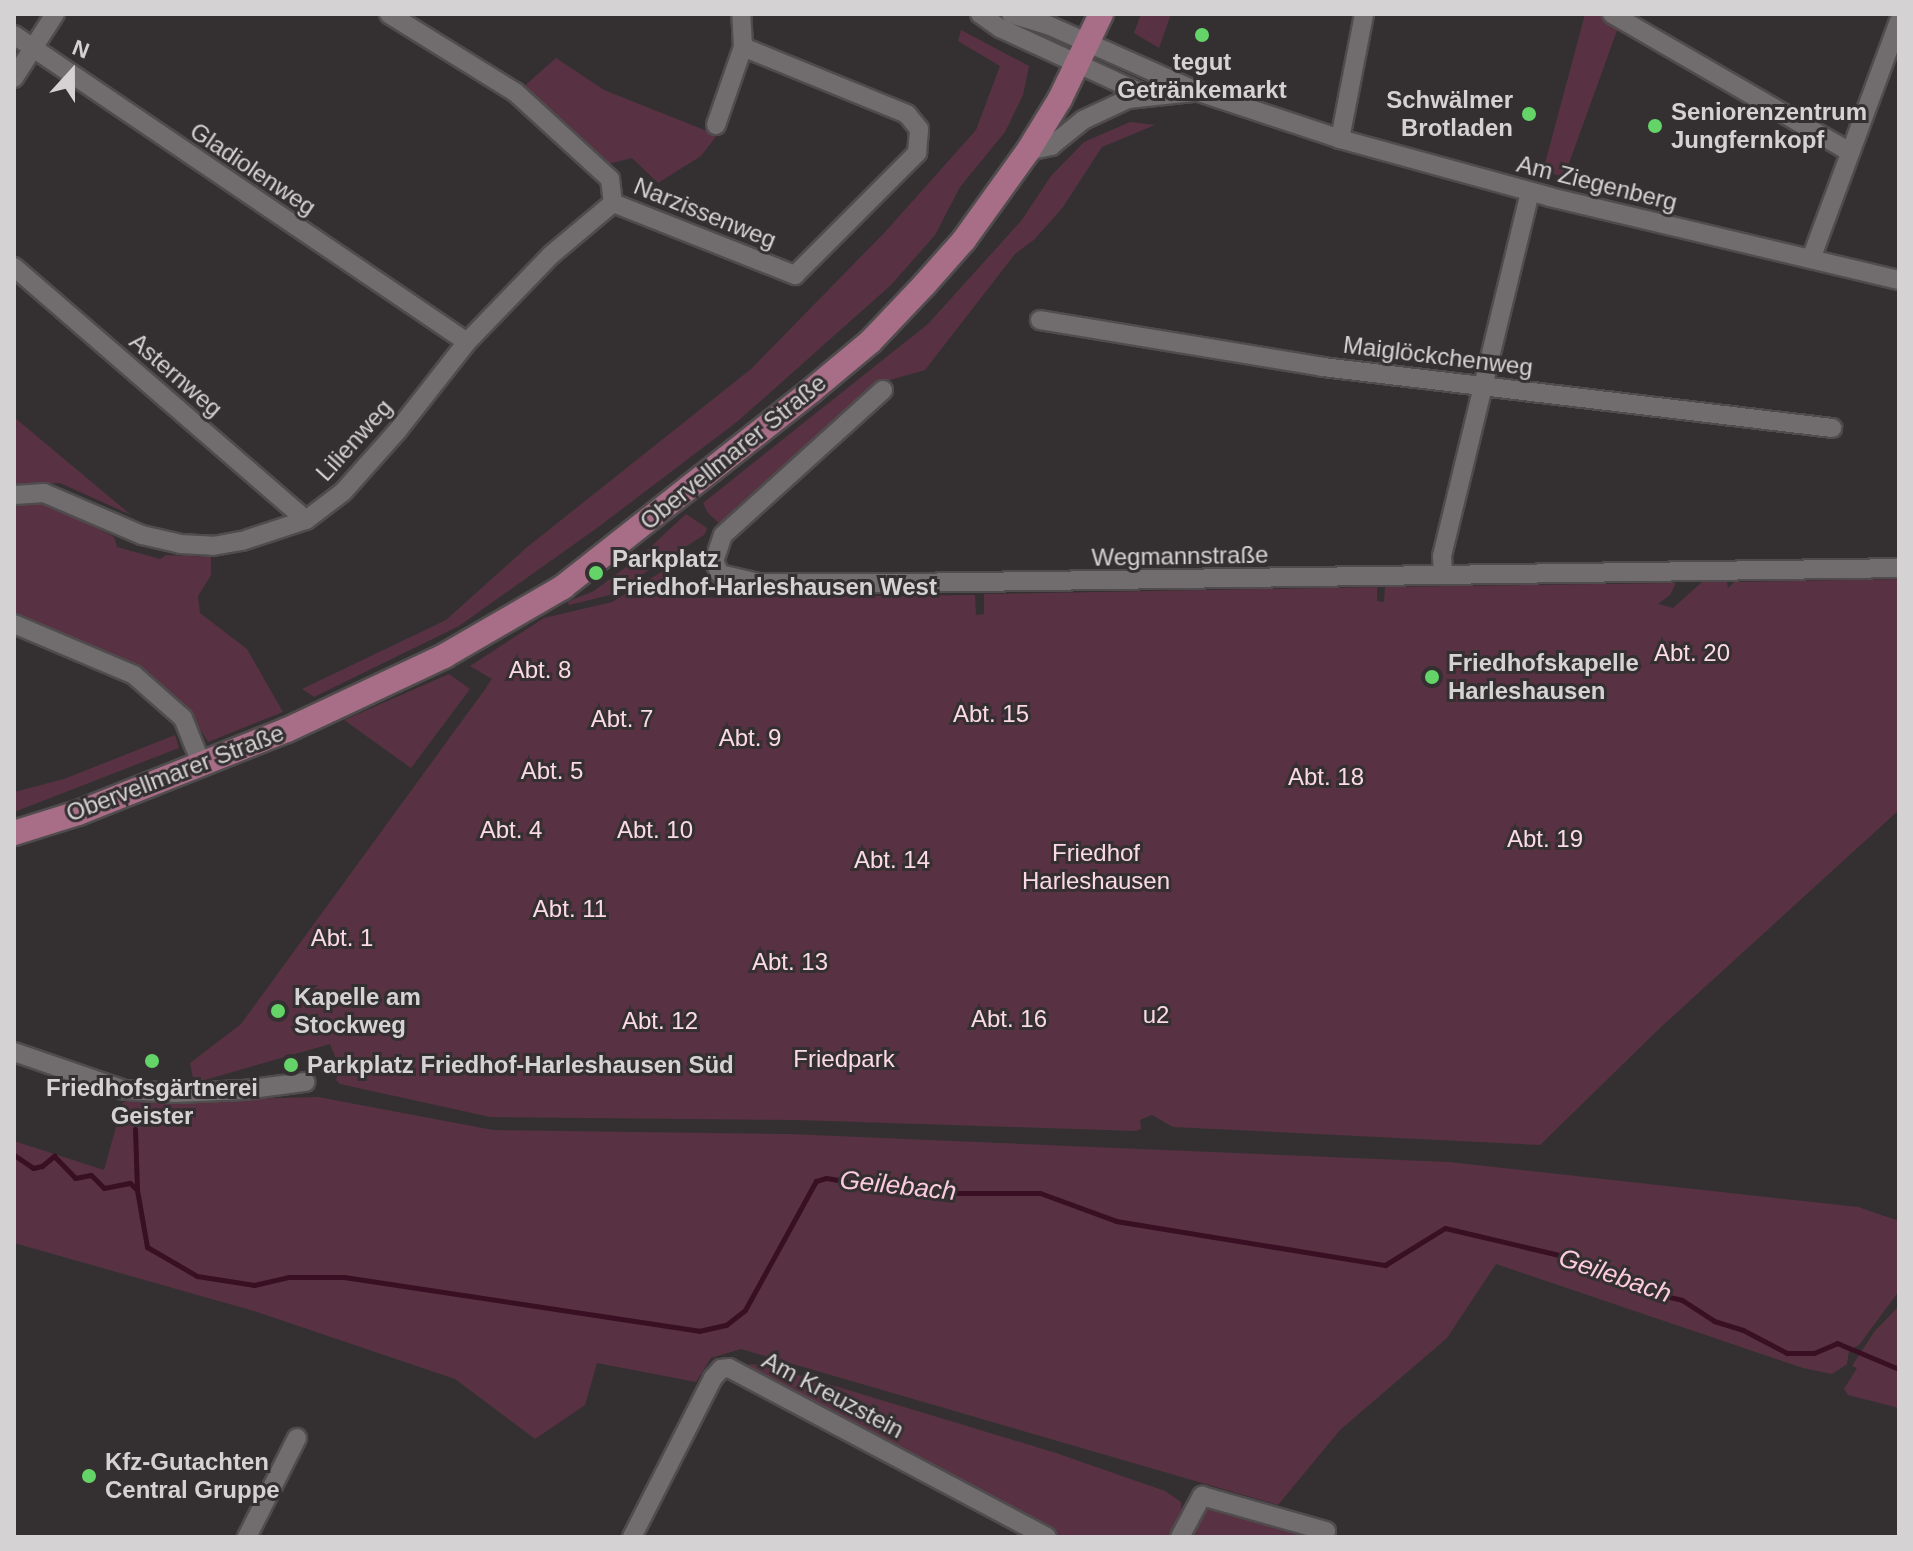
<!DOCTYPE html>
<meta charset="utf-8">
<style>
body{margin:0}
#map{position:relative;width:1913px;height:1551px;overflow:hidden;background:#343031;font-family:Arial,sans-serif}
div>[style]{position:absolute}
.green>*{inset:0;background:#583242}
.stream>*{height:5px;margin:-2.5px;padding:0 2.5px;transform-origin:2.5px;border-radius:2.5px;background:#390f23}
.roads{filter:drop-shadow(2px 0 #504c4d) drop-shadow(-2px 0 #504c4d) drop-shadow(0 2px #504c4d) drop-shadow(0 -2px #504c4d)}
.minor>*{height:18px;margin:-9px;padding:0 9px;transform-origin:9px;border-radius:9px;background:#716d6e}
.major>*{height:24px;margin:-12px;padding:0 12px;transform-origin:12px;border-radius:12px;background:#a96e87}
.dots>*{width:22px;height:22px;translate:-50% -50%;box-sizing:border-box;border:4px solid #343031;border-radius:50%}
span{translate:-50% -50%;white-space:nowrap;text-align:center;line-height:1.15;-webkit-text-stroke:6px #343031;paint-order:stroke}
.poi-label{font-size:24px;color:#d5d2d3;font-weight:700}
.right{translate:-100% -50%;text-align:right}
.left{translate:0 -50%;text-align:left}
.street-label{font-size:24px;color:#d5d2d3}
.park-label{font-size:24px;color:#fbd9e5}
.water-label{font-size:26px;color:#fdcbde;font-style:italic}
.frame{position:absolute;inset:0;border:16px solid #d5d2d3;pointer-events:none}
.north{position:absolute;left:32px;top:32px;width:80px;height:80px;-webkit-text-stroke:6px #343031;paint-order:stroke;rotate:21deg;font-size:22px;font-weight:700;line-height:32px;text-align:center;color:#d5d2d3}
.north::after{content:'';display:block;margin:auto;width:28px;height:36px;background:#d5d2d3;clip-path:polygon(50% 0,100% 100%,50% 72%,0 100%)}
</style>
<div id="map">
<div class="green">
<i style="clip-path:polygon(1141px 14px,1171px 14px,1159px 48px,1134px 33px)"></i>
<i style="clip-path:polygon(1585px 14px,1623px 14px,1564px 177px,1543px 171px)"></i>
<i style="clip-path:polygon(961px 30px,1029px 66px,1023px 95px,1005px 132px,960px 187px,935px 235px,891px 285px,738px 421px,597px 528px,459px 626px,314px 697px,302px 689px,446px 620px,526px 548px,751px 369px,885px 232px,976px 130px,1000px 66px,958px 41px)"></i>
<i style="clip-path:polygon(556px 58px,604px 90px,717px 135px,701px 156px,658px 183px,632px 158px,608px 164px,520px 90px)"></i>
<i style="clip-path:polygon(1130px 122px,1155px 125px,1102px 147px,1063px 207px,1035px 239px,1015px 254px,925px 370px,883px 382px,721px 525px,708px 513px,703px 503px,928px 324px,1021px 221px,1051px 176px,1084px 142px)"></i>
<i style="clip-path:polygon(14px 417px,131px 515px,60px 483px,14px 486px)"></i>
<i style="clip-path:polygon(18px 503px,51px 504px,114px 537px,117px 547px,160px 559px,166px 555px,211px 557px,211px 575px,198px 596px,200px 613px,247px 649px,283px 712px,208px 742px,191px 715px,140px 667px,14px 615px,14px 506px)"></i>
<i style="clip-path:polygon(686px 514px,707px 528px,704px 535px,610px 595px,569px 605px,567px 602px,594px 591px,642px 555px)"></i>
<i style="clip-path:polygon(663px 571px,673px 598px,975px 595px,976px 615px,984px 614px,984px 594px,1377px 587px,1377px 601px,1384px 602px,1385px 587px,1676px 583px,1670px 595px,1658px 604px,1673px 608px,1702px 582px,1727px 582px,1728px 588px,1734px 582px,1899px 579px,1899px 810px,1661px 1027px,1540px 1145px,1173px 1127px,1152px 1115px,1140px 1120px,1141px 1129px,1136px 1131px,798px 1120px,490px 1117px,340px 1084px,336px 1080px,340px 1069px,330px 1044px,194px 1083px,190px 1063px,241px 1024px,483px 692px,492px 679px,470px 666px,544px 618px,612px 602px)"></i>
<i style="clip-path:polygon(449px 674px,470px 689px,411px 768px,344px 720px)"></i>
<i style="clip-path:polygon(175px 735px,179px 748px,14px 812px,14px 792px,64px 779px)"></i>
<i style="clip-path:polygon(318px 1097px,493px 1130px,788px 1134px,1449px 1162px,1858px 1207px,1899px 1221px,1899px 1291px,1859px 1345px,1849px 1350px,1847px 1364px,1832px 1374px,1803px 1368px,1496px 1264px,1447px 1338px,1340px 1430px,1278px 1505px,741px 1349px,711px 1358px,696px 1382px,597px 1363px,585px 1405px,535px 1439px,455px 1379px,254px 1311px,14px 1243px,14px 1141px,104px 1170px,123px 1102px)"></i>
<i style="clip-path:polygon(1899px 1306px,1899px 1408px,1848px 1395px,1844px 1389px,1857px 1368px,1852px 1366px,1874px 1332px)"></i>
<i style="clip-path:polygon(749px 1364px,769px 1366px,1056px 1453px,1165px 1491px,1181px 1502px,1182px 1523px,1175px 1537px,1062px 1537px,747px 1369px)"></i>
<i style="clip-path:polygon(1220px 1502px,1339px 1537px,1190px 1537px,1206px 1506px)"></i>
</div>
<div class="stream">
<i style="left:135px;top:1129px;width:59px;rotate:88.1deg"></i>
<i style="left:14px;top:1155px;width:23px;rotate:34deg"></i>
<i style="left:33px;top:1168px;width:9px;rotate:-13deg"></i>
<i style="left:42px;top:1166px;width:16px;rotate:-40deg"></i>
<i style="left:54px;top:1156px;width:30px;rotate:46deg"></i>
<i style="left:75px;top:1178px;width:16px;rotate:-11deg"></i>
<i style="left:91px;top:1175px;width:18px;rotate:45deg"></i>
<i style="left:104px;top:1188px;width:26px;rotate:-11deg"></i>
<i style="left:130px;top:1183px;width:10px;rotate:45deg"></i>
<i style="left:137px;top:1190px;width:58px;rotate:80deg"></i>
<i style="left:147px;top:1247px;width:58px;rotate:30.1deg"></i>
<i style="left:197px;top:1276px;width:58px;rotate:9deg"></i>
<i style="left:254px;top:1285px;width:36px;rotate:-13deg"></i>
<i style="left:289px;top:1277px;width:55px"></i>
<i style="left:344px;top:1277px;width:359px;rotate:8.6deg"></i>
<i style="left:699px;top:1331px;width:28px;rotate:-13deg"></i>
<i style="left:726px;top:1325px;width:24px;rotate:-38deg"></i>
<i style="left:745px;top:1310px;width:147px;rotate:-61.2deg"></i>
<i style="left:816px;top:1181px;width:10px;rotate:-17deg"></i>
<i style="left:826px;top:1178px;width:92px;rotate:9.4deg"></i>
<i style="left:917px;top:1193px;width:123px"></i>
<i style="left:1040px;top:1193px;width:81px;rotate:20.2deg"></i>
<i style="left:1116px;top:1221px;width:273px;rotate:9.3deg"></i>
<i style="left:1385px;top:1265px;width:70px;rotate:-31.7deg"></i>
<i style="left:1445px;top:1228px;width:152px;rotate:13.3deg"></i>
<i style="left:1593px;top:1263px;width:50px;rotate:31.2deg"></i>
<i style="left:1636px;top:1289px;width:47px;rotate:13.4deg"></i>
<i style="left:1682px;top:1300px;width:38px;rotate:33deg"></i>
<i style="left:1714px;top:1321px;width:30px;rotate:17deg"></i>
<i style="left:1743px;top:1330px;width:50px;rotate:27.6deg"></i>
<i style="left:1787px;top:1353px;width:27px"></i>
<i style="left:1814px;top:1353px;width:25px;rotate:-23deg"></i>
<i style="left:1837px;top:1343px;width:67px;rotate:22.8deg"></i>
</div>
<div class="roads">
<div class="minor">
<i style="left:389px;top:14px;width:148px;rotate:31.8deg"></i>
<i style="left:515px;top:92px;width:129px;rotate:42.5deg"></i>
<i style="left:610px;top:179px;width:24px;rotate:83deg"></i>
<i style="left:980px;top:14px;width:24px;rotate:35deg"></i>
<i style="left:1000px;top:28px;width:163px;rotate:24.7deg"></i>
<i style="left:1011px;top:14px;width:39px;rotate:17deg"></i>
<i style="left:1048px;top:25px;width:162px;rotate:24deg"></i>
<i style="left:1196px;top:91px;width:152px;rotate:18.4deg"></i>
<i style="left:1340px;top:139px;width:218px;rotate:15.4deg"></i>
<i style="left:1550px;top:197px;width:359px;rotate:13.4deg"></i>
<i style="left:1612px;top:14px;width:275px;rotate:30.1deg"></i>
<i style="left:14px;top:35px;width:547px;rotate:34.13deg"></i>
<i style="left:14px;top:78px;width:76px;rotate:-57.4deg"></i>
<i style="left:716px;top:125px;width:83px;rotate:-70.9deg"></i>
<i style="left:743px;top:47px;width:33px;rotate:-93deg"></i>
<i style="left:1340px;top:139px;width:127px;rotate:-79.1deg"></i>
<i style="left:1028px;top:151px;width:24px;rotate:-12deg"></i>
<i style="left:1051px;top:146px;width:41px;rotate:-39.1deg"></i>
<i style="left:1083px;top:120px;width:50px;rotate:-25deg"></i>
<i style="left:1128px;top:99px;width:65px;rotate:-6.1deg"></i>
<i style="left:613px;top:203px;width:196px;rotate:21.6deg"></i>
<i style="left:795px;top:275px;width:173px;rotate:-45deg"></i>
<i style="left:917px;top:153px;width:24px;rotate:-85deg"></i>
<i style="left:919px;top:129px;width:19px;rotate:-129deg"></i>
<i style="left:907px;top:114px;width:177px;rotate:-157.8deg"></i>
<i style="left:1811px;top:259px;width:254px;rotate:-69.7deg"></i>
<i style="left:14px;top:267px;width:386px;rotate:40.9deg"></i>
<i style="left:1040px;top:320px;width:287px;rotate:9.4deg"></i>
<i style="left:1323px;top:367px;width:513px;rotate:6.83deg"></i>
<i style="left:883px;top:390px;width:216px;rotate:137.8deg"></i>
<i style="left:723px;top:535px;width:28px;rotate:109deg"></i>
<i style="left:714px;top:561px;width:14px;rotate:65deg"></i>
<i style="left:720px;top:574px;width:40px;rotate:13deg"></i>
<i style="left:759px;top:583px;width:146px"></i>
<i style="left:905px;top:583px;width:994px;rotate:-0.86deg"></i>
<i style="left:14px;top:495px;width:30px;rotate:-4deg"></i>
<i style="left:44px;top:493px;width:107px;rotate:23.2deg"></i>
<i style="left:142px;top:535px;width:39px;rotate:13deg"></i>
<i style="left:180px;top:544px;width:33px;rotate:3deg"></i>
<i style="left:213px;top:546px;width:29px;rotate:-10deg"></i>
<i style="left:242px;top:541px;width:67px;rotate:-18.2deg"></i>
<i style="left:306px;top:520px;width:46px;rotate:-37.1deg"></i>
<i style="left:343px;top:492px;width:83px;rotate:-48.4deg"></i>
<i style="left:398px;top:430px;width:112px;rotate:-51.9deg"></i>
<i style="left:467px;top:342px;width:121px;rotate:-46deg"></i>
<i style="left:551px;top:255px;width:81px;rotate:-40deg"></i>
<i style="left:1443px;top:575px;width:19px;rotate:-93deg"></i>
<i style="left:1442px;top:556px;width:374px;rotate:-76.4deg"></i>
<i style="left:14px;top:624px;width:130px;rotate:23deg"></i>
<i style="left:134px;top:675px;width:65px;rotate:41.3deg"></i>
<i style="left:183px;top:718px;width:48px;rotate:68.2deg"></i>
<i style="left:14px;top:1052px;width:117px;rotate:18.9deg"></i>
<i style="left:125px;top:1090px;width:51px;rotate:3.4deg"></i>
<i style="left:176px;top:1093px;width:68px;rotate:-2.5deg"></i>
<i style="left:244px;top:1090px;width:62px;rotate:-7.5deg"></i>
<i style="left:247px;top:1537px;width:111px;rotate:-63.2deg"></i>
<i style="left:632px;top:1537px;width:178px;rotate:-63deg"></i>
<i style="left:713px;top:1378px;width:12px;rotate:-48deg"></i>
<i style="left:721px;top:1369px;width:8px;rotate:-7deg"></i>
<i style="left:729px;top:1368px;width:360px;rotate:28deg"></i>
<i style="left:1180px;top:1537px;width:47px;rotate:-61.8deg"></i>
<i style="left:1202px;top:1496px;width:129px;rotate:15.8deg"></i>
</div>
<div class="major">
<i style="left:14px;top:833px;width:67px;rotate:-17.4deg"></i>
<i style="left:78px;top:813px;width:225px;rotate:-21.7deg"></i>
<i style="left:287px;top:730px;width:174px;rotate:-25.2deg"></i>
<i style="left:444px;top:656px;width:138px;rotate:-30.1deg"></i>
<i style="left:563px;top:587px;width:315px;rotate:-38.3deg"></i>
<i style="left:810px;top:392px;width:78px;rotate:-39.8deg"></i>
<i style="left:870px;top:342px;width:80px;rotate:-46.5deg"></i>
<i style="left:925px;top:284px;width:59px;rotate:-48.4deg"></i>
<i style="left:964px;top:240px;width:110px;rotate:-54.3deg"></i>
<i style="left:1028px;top:151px;width:61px;rotate:-58.4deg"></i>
<i style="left:1060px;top:99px;width:94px;rotate:-64.2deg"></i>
</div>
</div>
<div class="dots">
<i style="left:1202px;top:35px;background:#64d468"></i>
<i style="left:1529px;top:114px;background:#64d468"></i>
<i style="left:1655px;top:126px;background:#64d468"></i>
<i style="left:596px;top:573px;background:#64d468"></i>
<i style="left:1432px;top:677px;background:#64d468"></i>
<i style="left:278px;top:1011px;background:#64d468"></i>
<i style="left:152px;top:1061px;background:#64d468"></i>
<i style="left:291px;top:1065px;background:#64d468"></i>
<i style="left:89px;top:1476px;background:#64d468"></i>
</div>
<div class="poi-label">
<span style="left:1202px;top:76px">tegut<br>Getränkemarkt</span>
<span class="right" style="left:1513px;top:114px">Schwälmer<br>Brotladen</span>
<span class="left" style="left:1671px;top:126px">Seniorenzentrum<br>Jungfernkopf</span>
<span class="left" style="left:612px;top:573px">Parkplatz<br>Friedhof-Harleshausen West</span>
<span class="left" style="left:1448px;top:677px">Friedhofskapelle<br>Harleshausen</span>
<span class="left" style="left:294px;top:1011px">Kapelle am<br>Stockweg</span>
<span class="left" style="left:307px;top:1065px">Parkplatz Friedhof-Harleshausen Süd</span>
<span style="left:152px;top:1102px">Friedhofsgärtnerei<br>Geister</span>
<span class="left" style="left:105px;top:1476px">Kfz-Gutachten<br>Central Gruppe</span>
</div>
<div class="street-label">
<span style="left:253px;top:169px;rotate:34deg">Gladiolenweg</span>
<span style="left:1597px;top:183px;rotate:14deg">Am Ziegenberg</span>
<span style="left:705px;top:213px;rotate:22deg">Narzissenweg</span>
<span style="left:1438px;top:356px;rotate:7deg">Maiglöckchenweg</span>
<span style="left:176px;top:375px;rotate:41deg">Asternweg</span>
<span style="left:354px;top:440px;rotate:-48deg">Lilienweg</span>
<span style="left:733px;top:452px;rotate:-39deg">Obervellmarer Straße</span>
<span style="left:1180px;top:556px;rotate:-1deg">Wegmannstraße</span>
<span style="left:175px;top:773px;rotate:-21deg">Obervellmarer Straße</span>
<span style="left:833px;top:1395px;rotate:28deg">Am Kreuzstein</span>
</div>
<div class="park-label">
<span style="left:1692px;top:653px">Abt. 20</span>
<span style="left:540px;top:670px">Abt. 8</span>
<span style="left:991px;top:714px">Abt. 15</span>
<span style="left:622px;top:719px">Abt. 7</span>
<span style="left:750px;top:738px">Abt. 9</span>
<span style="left:552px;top:771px">Abt. 5</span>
<span style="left:1326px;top:777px">Abt. 18</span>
<span style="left:511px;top:830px">Abt. 4</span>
<span style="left:655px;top:830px">Abt. 10</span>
<span style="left:1545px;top:839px">Abt. 19</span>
<span style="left:1096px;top:867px">Friedhof<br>Harleshausen</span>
<span style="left:892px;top:860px">Abt. 14</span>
<span style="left:570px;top:909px">Abt. 11</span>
<span style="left:342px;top:938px">Abt. 1</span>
<span style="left:790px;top:962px">Abt. 13</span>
<span style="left:1156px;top:1015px">u2</span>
<span style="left:1009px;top:1019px">Abt. 16</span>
<span style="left:660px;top:1021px">Abt. 12</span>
<span style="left:844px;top:1059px">Friedpark</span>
</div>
<div class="water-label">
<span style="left:898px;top:1186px;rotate:6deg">Geilebach</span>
<span style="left:1615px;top:1276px;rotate:19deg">Geilebach</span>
</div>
<div class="frame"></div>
<div class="north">N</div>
</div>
